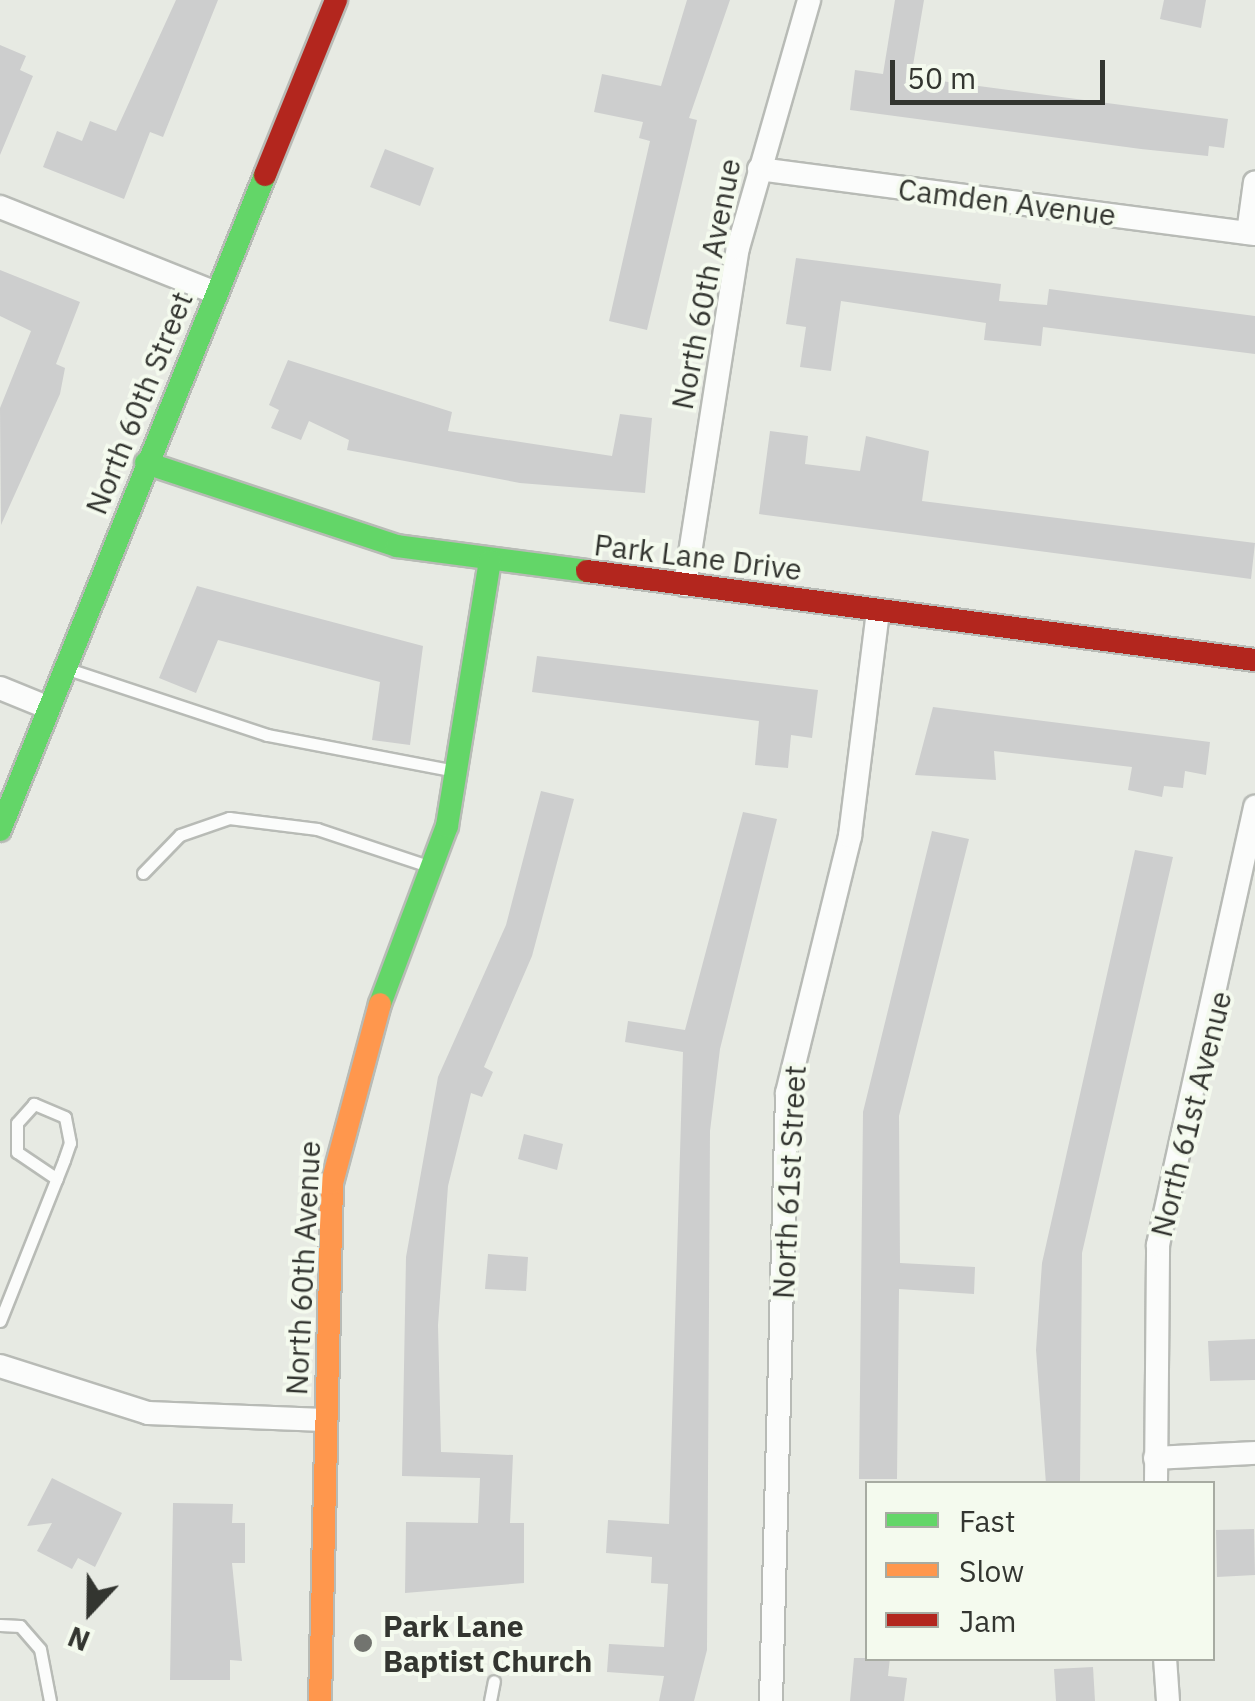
<!DOCTYPE html>
<style>
body{margin:0}
#map{position:relative;width:1255px;height:1701px;overflow:hidden;background:#e7eae3;font-family:"IBM Plex Sans",sans-serif}
div>[style]{position:absolute}
.building>*{inset:0;background:#cdcece}
.roads{filter:drop-shadow(2px 0 #b8bbb6) drop-shadow(-2px 0 #b8bbb6) drop-shadow(0 2px #b8bbb6) drop-shadow(0 -2px #b8bbb6)}
.lane>*{height:11px;margin:-5.5px;padding:0 5.5px;transform-origin:5.5px;border-radius:5.5px;background:#fbfcfb}
.street>*{height:22px;margin:-11px;padding:0 11px;transform-origin:11px;border-radius:11px;background:#fbfcfb}
.fast>*{height:22px;margin:-11px;padding:0 11px;transform-origin:11px;border-radius:11px;background:#63d668}
.slow>*{height:22px;margin:-11px;padding:0 11px;transform-origin:11px;border-radius:11px;background:#ff974d}
.jam>*{height:22px;margin:-11px;padding:0 11px;transform-origin:11px;border-radius:11px;background:#b3261e}
.dots>*{width:28px;height:28px;translate:-50% -50%;box-sizing:border-box;border:5px solid #f4faee;border-radius:50%}
span{translate:-50% -50%;white-space:nowrap;text-align:center;line-height:1.15;-webkit-text-stroke:8px #f4faee;paint-order:stroke}
.street-label{font-size:30px;color:#333530}
.poi-label{font-size:30px;color:#333530;font-weight:700}
.left{translate:0 -50%;text-align:left}
.legend{position:absolute;left:865px;top:1481px;width:350px;height:180px;box-sizing:border-box;background:#f4faee;border:2px solid #a7aba2;margin:0;padding:12px 18px;list-style:none;font-size:30px;color:#333530}
.legend li{display:flex;align-items:center;gap:20px;height:50px}
.legend b{width:50px;border:2px solid #a7aba2}
.north{position:absolute;left:40px;top:1561px;width:100px;height:100px;-webkit-text-stroke:8px #f4faee;paint-order:stroke;rotate:202deg;font-size:28px;font-weight:700;line-height:40px;text-align:center;color:#333530}
.north::after{content:'';display:block;margin:auto;width:35px;height:45px;background:#333530;clip-path:polygon(50% 0,100% 100%,50% 72%,0 100%)}
.scale{position:absolute;left:890px;top:60px;width:215px;height:45px;box-sizing:border-box;border:5px solid #333530;border-top:0;padding-left:12px;font-size:30px;line-height:35px;white-space:nowrap;color:#333530;-webkit-text-stroke:8px #f4faee;paint-order:stroke}
</style>
<div id="map">
<div class="building">
<i style="clip-path:polygon(176px 0,218px 0,163px 137px,150px 132px,124px 199px,43px 167px,57px 131px,82px 141px,90px 121px,116px 131px)"></i>
<i style="clip-path:polygon(687px 0,730px 0,689px 118px,697px 120px,647px 330px,609px 321px,650px 141px,639px 138px,643px 122px,594px 112px,602px 74px,661px 86px)"></i>
<i style="clip-path:polygon(895px 0,924px 0,911px 77px,1228px 119px,1224px 148px,1209px 146px,1208px 156px,1141px 149px,850px 110px,855px 70px,883px 74px)"></i>
<i style="clip-path:polygon(1164px 0,1206px 0,1201px 28px,1160px 19px)"></i>
<i style="clip-path:polygon(0 45px,26px 56px,20px 70px,33px 76px,0 155px)"></i>
<i style="clip-path:polygon(385px 149px,434px 168px,420px 206px,370px 187px)"></i>
<i style="clip-path:polygon(796px 258px,1001px 284px,999px 301px,1047px 305px,1049px 289px,1255px 316px,1255px 354px,1043px 327px,1041px 346px,984px 340px,986px 323px,841px 301px,831px 371px,800px 367px,806px 327px,786px 324px)"></i>
<i style="clip-path:polygon(0 270px,80px 302px,56px 364px,65px 368px,60px 394px,1px 525px,0 408px,31px 331px,0 316px)"></i>
<i style="clip-path:polygon(288px 360px,452px 412px,448px 431px,527px 443px,612px 456px,620px 414px,652px 418px,645px 493px,520px 483px,347px 450px,349px 440px,309px 421px,301px 440px,271px 428px,279px 410px,269px 405px)"></i>
<i style="clip-path:polygon(770px 431px,808px 436px,805px 464px,860px 471px,866px 436px,929px 451px,922px 501px,1255px 543px,1251px 579px,759px 514px)"></i>
<i style="clip-path:polygon(197px 586px,423px 646px,410px 745px,372px 740px,380px 682px,218px 640px,196px 693px,159px 678px)"></i>
<i style="clip-path:polygon(537px 656px,818px 690px,812px 738px,791px 735px,788px 768px,755px 765px,759px 721px,532px 692px)"></i>
<i style="clip-path:polygon(933px 707px,1210px 742px,1206px 775px,1185px 771px,1183px 788px,1164px 786px,1162px 797px,1128px 790px,1132px 767px,994px 751px,996px 780px,915px 775px)"></i>
<i style="clip-path:polygon(541px 791px,574px 799px,532px 956px,484px 1067px,493px 1072px,482px 1097px,471px 1093px,448px 1186px,438px 1325px,441px 1452px,513px 1455px,510px 1523px,524px 1523px,524px 1583px,405px 1593px,406px 1522px,478px 1523px,480px 1478px,402px 1476px,406px 1257px,438px 1077px,506px 925px)"></i>
<i style="clip-path:polygon(743px 812px,777px 819px,720px 1049px,710px 1131px,707px 1650px,694px 1701px,659px 1701px,664px 1676px,607px 1672px,609px 1644px,664px 1647px,668px 1584px,651px 1583px,652px 1557px,606px 1553px,608px 1520px,669px 1524px,683px 1052px,625px 1042px,628px 1021px,685px 1030px)"></i>
<i style="clip-path:polygon(932px 831px,969px 839px,899px 1116px,900px 1263px,975px 1267px,974px 1294px,899px 1289px,897px 1479px,859px 1479px,863px 1112px)"></i>
<i style="clip-path:polygon(1135px 850px,1173px 857px,1082px 1253px,1080px 1484px,1046px 1484px,1036px 1350px,1042px 1263px)"></i>
<i style="clip-path:polygon(524px 1134px,563px 1144px,557px 1170px,518px 1159px)"></i>
<i style="clip-path:polygon(488px 1254px,528px 1257px,526px 1291px,485px 1289px)"></i>
<i style="clip-path:polygon(1255px 1339px,1255px 1380px,1210px 1381px,1208px 1341px)"></i>
<i style="clip-path:polygon(52px 1478px,122px 1513px,95px 1567px,78px 1558px,72px 1569px,37px 1551px,52px 1523px,27px 1526px)"></i>
<i style="clip-path:polygon(173px 1503px,233px 1504px,232px 1523px,245px 1523px,245px 1563px,232px 1563px,242px 1661px,230px 1660px,230px 1680px,170px 1680px)"></i>
<i style="clip-path:polygon(1254px 1529px,1255px 1575px,1217px 1577px,1216px 1530px)"></i>
<i style="clip-path:polygon(854px 1658px,890px 1658px,888px 1676px,907px 1678px,904px 1701px,850px 1701px)"></i>
<i style="clip-path:polygon(1093px 1667px,1095px 1701px,1056px 1701px,1054px 1669px)"></i>
</div>
<div class="roads">
<div class="lane">
<i style="left:68px;top:669px;width:210px;rotate:18.3deg"></i>
<i style="left:267px;top:735px;width:191px;rotate:10.8deg"></i>
<i style="left:143px;top:873px;width:53px;rotate:-45.8deg"></i>
<i style="left:180px;top:835px;width:52px;rotate:-19.1deg"></i>
<i style="left:229px;top:818px;width:89px;rotate:7.1deg"></i>
<i style="left:317px;top:829px;width:120px;rotate:18.4deg"></i>
<i style="left:0;top:1321px;width:173px;rotate:-68.3deg"></i>
<i style="left:64px;top:1160px;width:18px;rotate:-71deg"></i>
<i style="left:70px;top:1143px;width:26px;rotate:-101deg"></i>
<i style="left:65px;top:1117px;width:34px;rotate:-157deg"></i>
<i style="left:34px;top:1104px;width:25px;rotate:132deg"></i>
<i style="left:17px;top:1123px;width:29px;rotate:90deg"></i>
<i style="left:17px;top:1152px;width:48px;rotate:34deg"></i>
<i style="left:0;top:1625px;width:20px;rotate:3deg"></i>
<i style="left:20px;top:1626px;width:30px;rotate:49deg"></i>
<i style="left:40px;top:1649px;width:53px;rotate:79.1deg"></i>
<i style="left:490px;top:1701px;width:20px;rotate:-79deg"></i>
</div>
<div class="street">
<i style="left:759px;top:169px;width:500px;rotate:7.47deg"></i>
<i style="left:0;top:207px;width:232px;rotate:21.7deg"></i>
<i style="left:1248px;top:233px;width:51px;rotate:-82.2deg"></i>
<i style="left:685px;top:585px;width:341px;rotate:-81.1deg"></i>
<i style="left:738px;top:248px;width:258px;rotate:-74deg"></i>
<i style="left:0;top:688px;width:53px;rotate:22.2deg"></i>
<i style="left:0;top:1366px;width:155px;rotate:17.6deg"></i>
<i style="left:148px;top:1413px;width:176px;rotate:2.3deg"></i>
<i style="left:1155px;top:1458px;width:100px;rotate:-2.9deg"></i>
<i style="left:1156px;top:1484px;width:239px;rotate:-89.5deg"></i>
<i style="left:1158px;top:1245px;width:449px;rotate:-77.5deg"></i>
<i style="left:1165px;top:1658px;width:43px;rotate:86deg"></i>
<i style="left:771px;top:1701px;width:608px;rotate:-88.49deg"></i>
<i style="left:787px;top:1093px;width:265px;rotate:-76.2deg"></i>
<i style="left:850px;top:836px;width:227px;rotate:-82.9deg"></i>
</div>
<div class="fast">
<i style="left:146px;top:463px;width:264px;rotate:18.3deg"></i>
<i style="left:397px;top:546px;width:192px;rotate:7.5deg"></i>
<i style="left:0;top:830px;width:707px;rotate:-67.97deg"></i>
<i style="left:380px;top:1004px;width:190px;rotate:-69.4deg"></i>
<i style="left:447px;top:826px;width:268px;rotate:-80.8deg"></i>
</div>
<div class="slow">
<i style="left:320px;top:1701px;width:518px;rotate:-88.67deg"></i>
<i style="left:332px;top:1183px;width:185px;rotate:-75deg"></i>
</div>
<div class="jam">
<i style="left:265px;top:175px;width:189px;rotate:-67.9deg"></i>
<i style="left:587px;top:571px;width:674px;rotate:7.59deg"></i>
</div>
</div>
<div class="dots">
<i style="left:363px;top:1643px;background:#72746f"></i>
</div>
<div class="street-label">
<span style="left:1007px;top:202px;rotate:7deg">Camden Avenue</span>
<span style="left:706px;top:284px;rotate:-79deg">North 60th Avenue</span>
<span style="left:139px;top:403px;rotate:-68deg">North 60th Street</span>
<span style="left:698px;top:557px;rotate:7deg">Park Lane Drive</span>
<span style="left:1191px;top:1114px;rotate:-76deg">North 61st Avenue</span>
<span style="left:789px;top:1182px;rotate:-87deg">North 61st Street</span>
<span style="left:303px;top:1268px;rotate:-87deg">North 60th Avenue</span>
</div>
<div class="poi-label">
<span class="left" style="left:383px;top:1643px">Park Lane<br>Baptist Church</span>
</div>
<ul class="legend">
<li><b style="height:12px;background:#63d668"></b>Fast</li>
<li><b style="height:12px;background:#ff974d"></b>Slow</li>
<li><b style="height:12px;background:#b3261e"></b>Jam</li>
</ul>
<div class="north">N</div>
<div class="scale">50 m</div>
</div>
